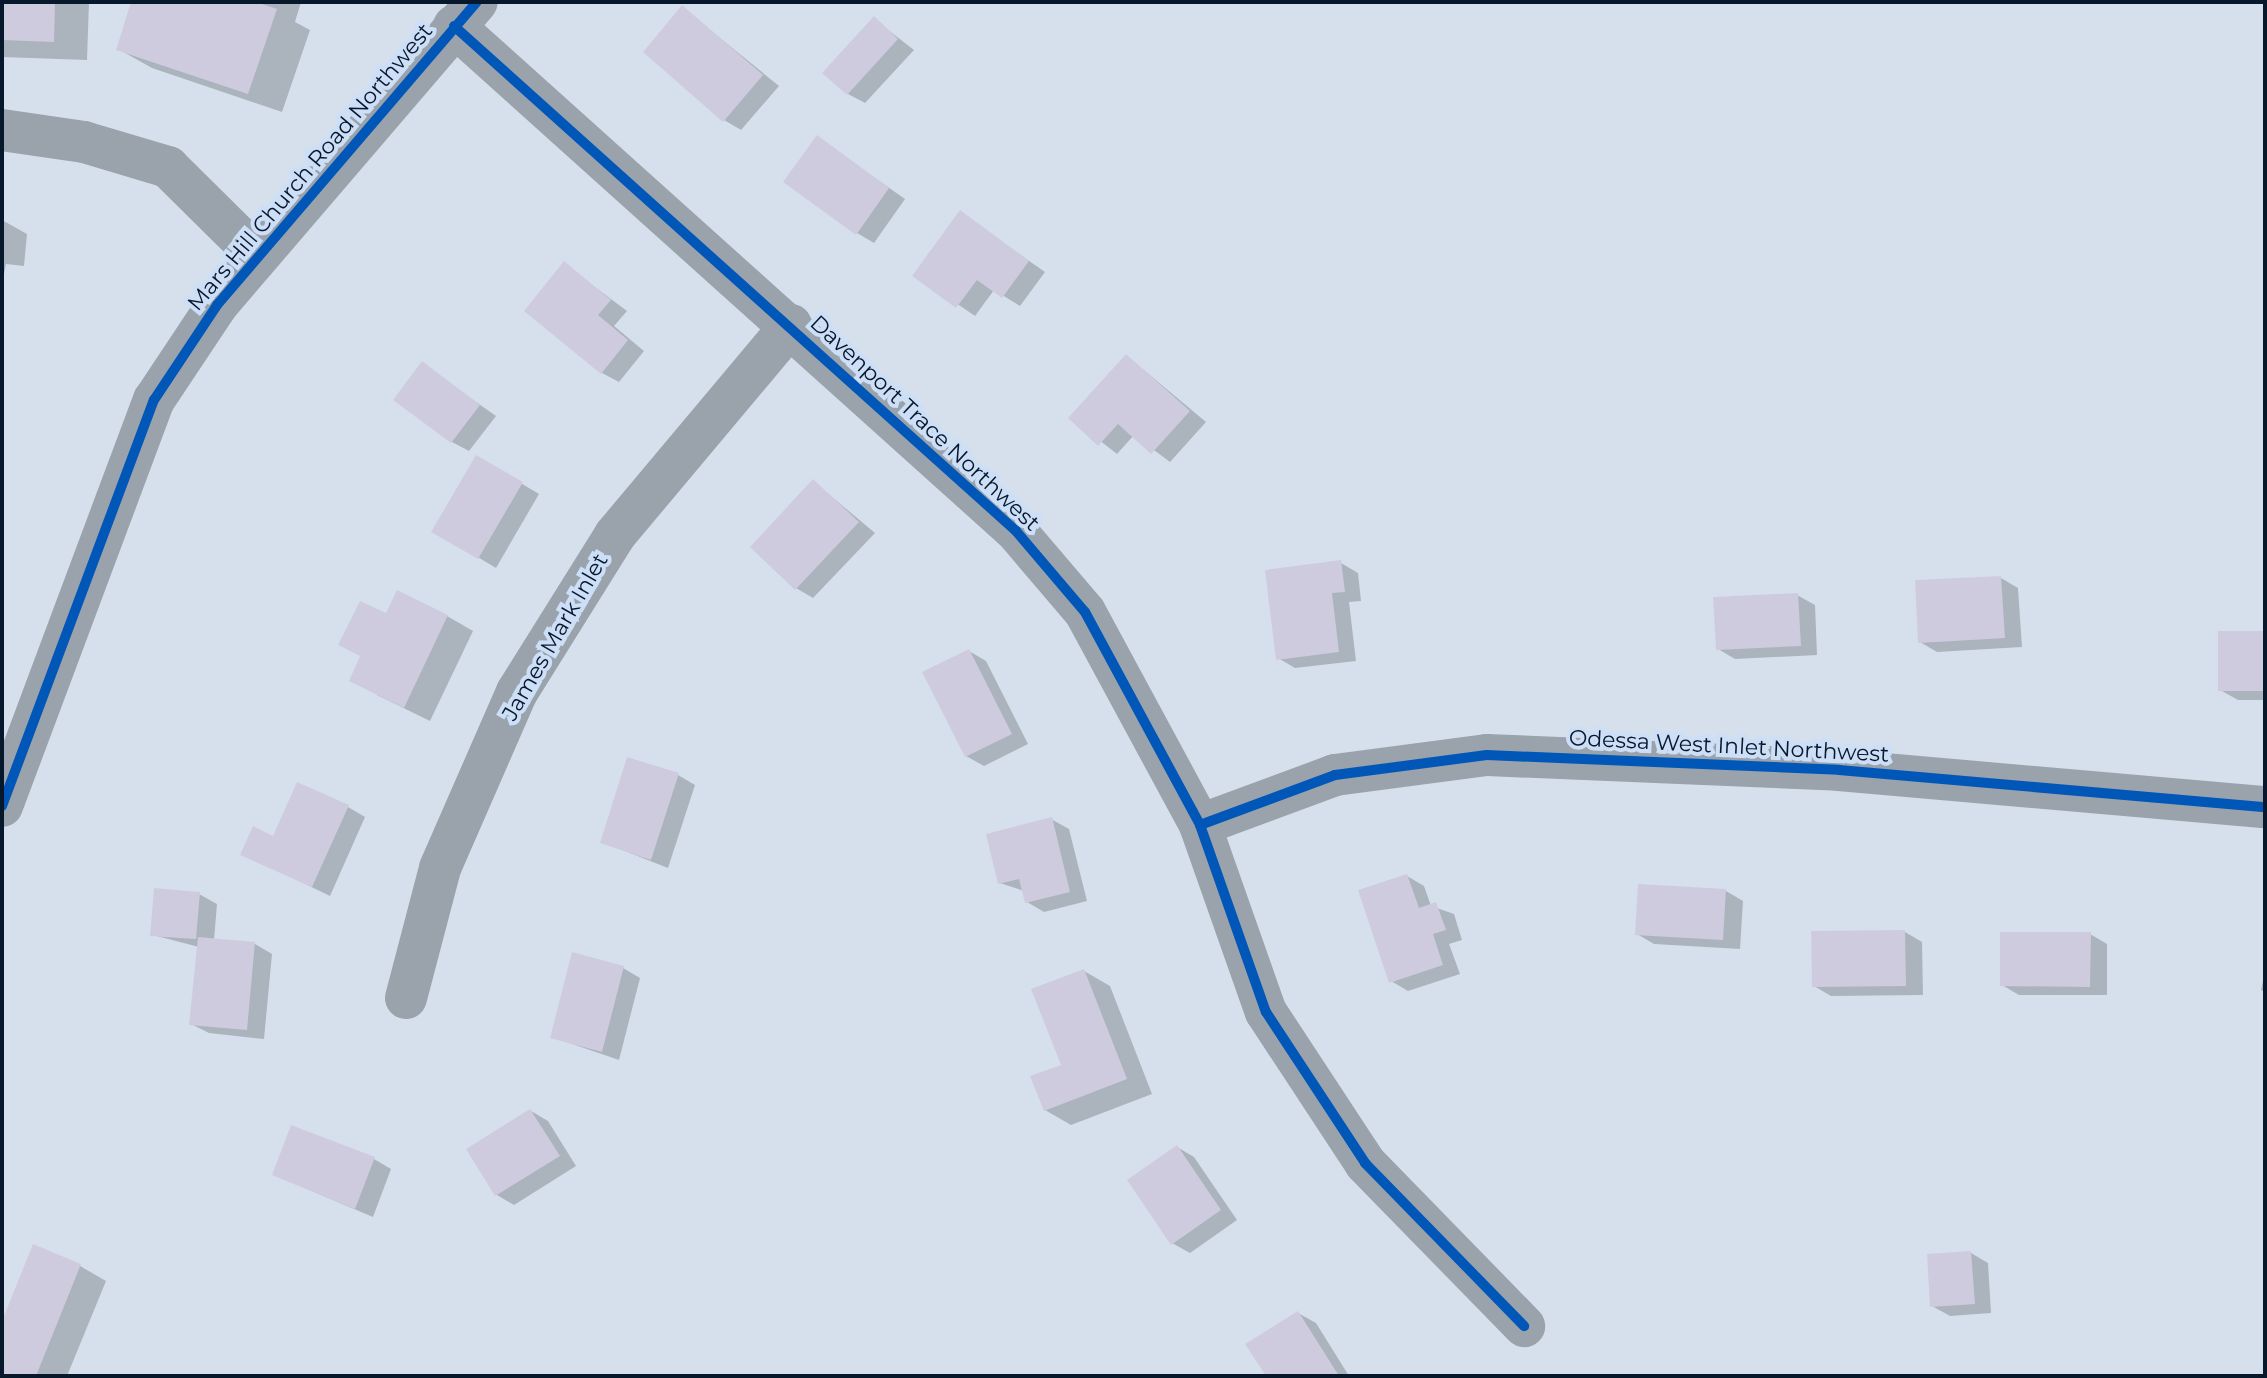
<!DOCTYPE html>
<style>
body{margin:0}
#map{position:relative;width:2267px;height:1378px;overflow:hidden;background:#d6e0ed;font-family:Montserrat,sans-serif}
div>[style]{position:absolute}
.shadow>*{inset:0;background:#0003}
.building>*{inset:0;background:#cfcbde}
.minor>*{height:42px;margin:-21px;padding:0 21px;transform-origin:21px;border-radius:21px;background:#9aa2ac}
.cycleway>*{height:10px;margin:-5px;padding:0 5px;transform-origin:5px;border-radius:5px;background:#0057b8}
span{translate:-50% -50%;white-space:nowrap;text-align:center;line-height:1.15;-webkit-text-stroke:8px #cddff6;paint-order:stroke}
.street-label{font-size:22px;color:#07172c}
.frame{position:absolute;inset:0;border:4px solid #07172c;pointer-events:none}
</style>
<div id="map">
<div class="shadow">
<i style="clip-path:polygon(2px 2px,89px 2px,87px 60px,2px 57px)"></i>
<i style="clip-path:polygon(134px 2px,301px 2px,295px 22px,310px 30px,282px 112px,152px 68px,118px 49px)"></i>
<i style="clip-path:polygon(683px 8px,779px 86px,741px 130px,724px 120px)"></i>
<i style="clip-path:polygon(874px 19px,914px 50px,865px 103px,848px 94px)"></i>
<i style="clip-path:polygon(818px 138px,905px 199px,874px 243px,857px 233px)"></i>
<i style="clip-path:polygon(960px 213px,1045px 272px,1020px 306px,994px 290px,975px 316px,915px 275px)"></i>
<i style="clip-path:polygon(2px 220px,27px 234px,24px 266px,6px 264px,2px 284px)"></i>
<i style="clip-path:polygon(564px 264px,627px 311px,614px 326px,644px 351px,619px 382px,602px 373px)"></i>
<i style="clip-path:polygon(1127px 356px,1206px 422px,1170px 462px,1134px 435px,1117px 454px,1071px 418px)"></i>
<i style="clip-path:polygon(422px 364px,496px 416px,469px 451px,452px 442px)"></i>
<i style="clip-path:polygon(477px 457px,539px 494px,496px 568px,434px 531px)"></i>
<i style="clip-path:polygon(814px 482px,875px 533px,813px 598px,796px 588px)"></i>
<i style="clip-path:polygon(1341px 563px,1358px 573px,1361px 601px,1349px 602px,1356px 661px,1295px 668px,1278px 658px)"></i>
<i style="clip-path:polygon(2001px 578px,2018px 588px,2022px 647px,1937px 652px,1920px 642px)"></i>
<i style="clip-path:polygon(1797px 595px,1815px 605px,1817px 655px,1735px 659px,1718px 649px)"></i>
<i style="clip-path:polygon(447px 616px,473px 631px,430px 721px,377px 695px)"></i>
<i style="clip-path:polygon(2265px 633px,2265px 700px,2238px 700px,2220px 690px)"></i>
<i style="clip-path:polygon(969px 651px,986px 661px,1028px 744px,984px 766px,966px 756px)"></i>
<i style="clip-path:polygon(678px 775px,695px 785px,668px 868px,602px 842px)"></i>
<i style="clip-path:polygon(348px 807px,365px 817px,330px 896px,243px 854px)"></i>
<i style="clip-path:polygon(1051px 819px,1069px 829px,1087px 901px,1044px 912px,1027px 902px,1024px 891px,1000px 883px)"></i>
<i style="clip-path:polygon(1407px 876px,1424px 886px,1431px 906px,1454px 914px,1462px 940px,1449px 944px,1460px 974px,1408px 991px,1391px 981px)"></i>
<i style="clip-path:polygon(1726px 891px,1743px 901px,1740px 949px,1654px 944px,1637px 934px)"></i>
<i style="clip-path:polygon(199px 894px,217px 904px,214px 940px,255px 944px,272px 954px,264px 1039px,209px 1033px,191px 1024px,199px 947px,153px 935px)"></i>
<i style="clip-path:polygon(1905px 932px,1922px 942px,1923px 995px,1831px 996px,1814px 986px)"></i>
<i style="clip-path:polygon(2090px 934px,2107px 944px,2107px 995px,2019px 995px,2002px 985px)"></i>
<i style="clip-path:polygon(623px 968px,640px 978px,619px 1060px,552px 1037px)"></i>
<i style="clip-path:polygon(1084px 971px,1110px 986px,1152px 1094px,1071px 1125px,1045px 1110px,1064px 1066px)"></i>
<i style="clip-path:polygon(2265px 971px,2265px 992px,2261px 990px)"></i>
<i style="clip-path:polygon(531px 1111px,548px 1121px,576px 1166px,514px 1205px,497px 1195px,469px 1150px)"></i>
<i style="clip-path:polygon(1177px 1147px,1194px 1157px,1237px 1220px,1190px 1253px,1172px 1243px)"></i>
<i style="clip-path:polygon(374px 1159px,391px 1169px,373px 1217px,274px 1175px)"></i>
<i style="clip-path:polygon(1971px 1253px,1988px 1263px,1991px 1313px,1950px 1316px,1932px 1306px)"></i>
<i style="clip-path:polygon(80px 1266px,106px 1281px,67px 1376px,2px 1376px,2px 1326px)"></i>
<i style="clip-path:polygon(1298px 1313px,1316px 1323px,1349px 1376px,1268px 1376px)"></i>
</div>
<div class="building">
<i style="clip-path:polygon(2px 2px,55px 2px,54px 42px,2px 40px)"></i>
<i style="clip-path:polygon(131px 2px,256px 2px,277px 9px,248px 94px,116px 50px)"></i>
<i style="clip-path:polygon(682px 5px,763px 75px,723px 122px,643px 52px)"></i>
<i style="clip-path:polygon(874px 16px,898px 39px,847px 95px,822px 73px)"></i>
<i style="clip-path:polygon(817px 135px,889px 188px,856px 235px,783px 182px)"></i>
<i style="clip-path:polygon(960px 210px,1029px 261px,1002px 298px,977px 280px,956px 308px,912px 276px)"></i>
<i style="clip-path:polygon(564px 261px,611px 300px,598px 315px,628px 340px,601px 374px,524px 311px)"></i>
<i style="clip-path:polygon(1126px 354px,1190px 411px,1151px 454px,1118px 424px,1098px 446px,1068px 418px)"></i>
<i style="clip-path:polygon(422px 361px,480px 405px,451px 443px,393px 400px)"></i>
<i style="clip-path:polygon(476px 455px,523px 482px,478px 559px,431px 532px)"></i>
<i style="clip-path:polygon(813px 479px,859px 522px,795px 590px,750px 547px)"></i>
<i style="clip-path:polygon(1341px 560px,1345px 592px,1332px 593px,1339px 652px,1276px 660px,1265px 570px)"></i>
<i style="clip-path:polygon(2001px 576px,2005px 638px,1918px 643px,1915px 580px)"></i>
<i style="clip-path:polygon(397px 590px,448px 615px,404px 708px,349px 681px,360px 656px,338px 645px,360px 601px,386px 613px)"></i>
<i style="clip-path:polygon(1798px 593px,1801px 646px,1716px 650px,1713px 597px)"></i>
<i style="clip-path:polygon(2218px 631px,2265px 631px,2265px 691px,2218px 691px)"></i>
<i style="clip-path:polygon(969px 649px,1012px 734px,965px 757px,922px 672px)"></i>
<i style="clip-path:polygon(627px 757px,679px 773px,651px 860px,600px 843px)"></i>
<i style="clip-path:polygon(297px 782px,349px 805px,312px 887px,240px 855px,253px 826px,273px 836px)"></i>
<i style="clip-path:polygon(1052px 817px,1070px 892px,1025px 903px,1019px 879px,998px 884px,986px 834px)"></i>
<i style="clip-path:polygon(1407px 874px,1419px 908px,1436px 902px,1446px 930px,1433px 934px,1443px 965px,1389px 983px,1358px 890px)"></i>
<i style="clip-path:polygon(1638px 884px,1726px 889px,1723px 940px,1635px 935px)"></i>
<i style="clip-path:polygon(154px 888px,200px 892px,196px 939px,150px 936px)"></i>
<i style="clip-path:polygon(1905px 930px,1906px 986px,1812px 987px,1811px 931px)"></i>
<i style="clip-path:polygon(2000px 932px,2091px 932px,2090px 987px,2000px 986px)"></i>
<i style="clip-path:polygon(198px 937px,255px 942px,247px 1030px,189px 1025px)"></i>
<i style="clip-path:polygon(572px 952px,624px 966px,602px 1052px,550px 1038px)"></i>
<i style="clip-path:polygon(1084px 969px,1127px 1079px,1044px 1111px,1030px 1076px,1061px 1065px,1031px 989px)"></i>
<i style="clip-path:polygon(530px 1109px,560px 1156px,495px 1196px,466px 1149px)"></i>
<i style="clip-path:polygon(291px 1125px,375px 1157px,355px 1209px,272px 1175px)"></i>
<i style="clip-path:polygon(1177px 1145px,1221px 1210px,1171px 1245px,1127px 1180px)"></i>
<i style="clip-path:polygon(33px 1244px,81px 1264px,36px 1376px,2px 1376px,2px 1321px)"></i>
<i style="clip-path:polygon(1971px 1251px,1975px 1304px,1930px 1307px,1927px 1254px)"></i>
<i style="clip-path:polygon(1298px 1311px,1339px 1376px,1266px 1376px,1245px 1344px)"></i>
</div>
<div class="minor">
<i style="left:454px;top:26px;width:756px;rotate:41.94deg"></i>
<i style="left:1016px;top:531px;width:106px;rotate:49.6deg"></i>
<i style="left:1085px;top:612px;width:242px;rotate:61.6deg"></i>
<i style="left:1200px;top:825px;width:198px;rotate:70.6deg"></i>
<i style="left:1266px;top:1012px;width:181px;rotate:56.7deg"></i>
<i style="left:1365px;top:1163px;width:228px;rotate:45.7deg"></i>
<i style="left:2px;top:130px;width:83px;rotate:8.3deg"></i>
<i style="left:84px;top:142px;width:88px;rotate:16.6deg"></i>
<i style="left:168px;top:167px;width:127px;rotate:44.7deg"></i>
<i style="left:2px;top:806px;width:434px;rotate:-69.5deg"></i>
<i style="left:154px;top:400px;width:114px;rotate:-56.4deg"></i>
<i style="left:217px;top:305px;width:399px;rotate:-49.4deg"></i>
<i style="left:1200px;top:825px;width:144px;rotate:-20.3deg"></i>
<i style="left:1335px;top:775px;width:153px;rotate:-7.5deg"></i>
<i style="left:1487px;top:755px;width:352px;rotate:2.4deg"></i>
<i style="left:1839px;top:770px;width:428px;rotate:5deg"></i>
<i style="left:406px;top:998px;width:134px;rotate:-75.3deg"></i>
<i style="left:440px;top:868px;width:192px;rotate:-66.4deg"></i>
<i style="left:517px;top:692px;width:185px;rotate:-58deg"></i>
<i style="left:615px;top:535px;width:274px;rotate:-50deg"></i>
</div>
<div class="cycleway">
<i style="left:454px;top:26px;width:756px;rotate:41.94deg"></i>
<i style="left:1016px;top:531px;width:106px;rotate:49.6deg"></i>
<i style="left:1085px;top:612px;width:242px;rotate:61.6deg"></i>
<i style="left:1200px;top:825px;width:198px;rotate:70.6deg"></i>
<i style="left:1266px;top:1012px;width:181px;rotate:56.7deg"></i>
<i style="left:1365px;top:1163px;width:228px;rotate:45.7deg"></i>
<i style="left:2px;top:806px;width:434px;rotate:-69.5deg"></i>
<i style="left:154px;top:400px;width:114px;rotate:-56.4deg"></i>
<i style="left:217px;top:305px;width:399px;rotate:-49.4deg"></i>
<i style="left:1200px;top:825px;width:144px;rotate:-20.3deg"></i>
<i style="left:1335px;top:775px;width:153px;rotate:-7.5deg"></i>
<i style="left:1487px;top:755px;width:352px;rotate:2.4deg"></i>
<i style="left:1839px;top:770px;width:428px;rotate:5deg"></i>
</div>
<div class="street-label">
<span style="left:310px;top:167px;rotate:-50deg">Mars Hill Church Road Northwest</span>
<span style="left:925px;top:423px;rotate:43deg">Davenport Trace Northwest</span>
<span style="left:555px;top:637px;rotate:-60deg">James Mark Inlet</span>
<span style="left:1729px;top:746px;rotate:3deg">Odessa West Inlet Northwest</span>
</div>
<div class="frame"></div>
</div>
